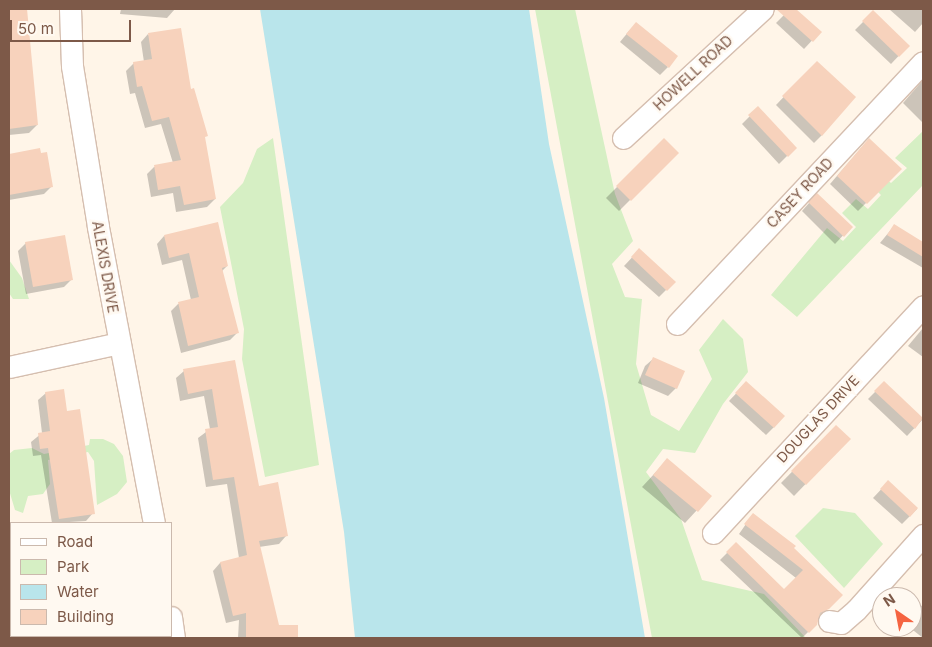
<!DOCTYPE html>
<style>
body{margin:0}
#map{position:relative;width:932px;height:647px;overflow:hidden;background:#fff5e8;font-family:Inter,sans-serif}
div>[style]{position:absolute}
.green>*{inset:0;background:#d6efc4}
.water>*{inset:0;background:#b9e5eb}
.shadow>*{inset:0;background:#0003}
.building>*{inset:0;background:#f7d2bc}
.roads{filter:drop-shadow(1px 0 #d5beaf) drop-shadow(-1px 0 #d5beaf) drop-shadow(0 1px #d5beaf) drop-shadow(0 -1px #d5beaf)}
.minor>*{height:21px;margin:-10.5px;padding:0 10.5px;transform-origin:10.5px;border-radius:10.5px;background:#fff}
span{translate:-50% -50%;white-space:nowrap;text-align:center;line-height:1.15;-webkit-text-stroke:5px #fff9f1;paint-order:stroke}
.street-label{font-size:14px;color:#7d5948}
.frame{position:absolute;inset:0;border:10px solid #7d5948;pointer-events:none}
.legend{position:absolute;left:10px;top:522px;width:162px;height:115px;box-sizing:border-box;background:#fff9f1;border:1px solid #cbb9ad;margin:0;padding:6px 9px;list-style:none;font-size:15px;color:#7d5948}
.legend li{display:flex;align-items:center;gap:10px;height:25px}
.legend b{width:25px;border:1px solid #cbb9ad}
.north{position:absolute;left:872px;top:587px;width:50px;height:50px;box-sizing:border-box;background:#fff9f1;border:1px solid #cbb9ad;border-radius:50%;rotate:327deg;font-size:14px;font-weight:700;line-height:20px;text-align:center;color:#7d5948}
.north::after{content:'';display:block;margin:auto;width:18px;height:22px;background:#f56441;clip-path:polygon(50% 0,100% 100%,50% 72%,0 100%)}
.scale{position:absolute;left:10px;top:20px;width:121px;height:22px;box-sizing:border-box;border:2px solid #7d5948;border-top:0;padding-left:6px;font-size:15px;line-height:18px;white-space:nowrap;color:#7d5948;-webkit-text-stroke:4px #fff9f1;paint-order:stroke}
</style>
<div id="map">
<div class="green">
<i style="clip-path:polygon(535px 9px,575px 9px,615px 194px,633px 241px,612px 264px,625px 297px,642px 299px,636px 364px,651px 415px,679px 431px,712px 379px,699px 350px,723px 319px,743px 339px,748px 372px,723px 404px,695px 453px,663px 449px,646px 472px,681px 519px,702px 580px,764px 594px,806px 638px,652px 638px)"></i>
<i style="clip-path:polygon(923px 131px,923px 185px,797px 317px,771px 295px,827px 228px,843px 241px,856px 227px,842px 213px,856px 199px,868px 209px,881px 195px,871px 185px,881px 174px,891px 183px,907px 168px,895px 158px)"></i>
<i style="clip-path:polygon(273px 138px,319px 465px,265px 477px,242px 359px,244px 329px,220px 207px,243px 183px,257px 149px)"></i>
<i style="clip-path:polygon(9px 260px,22px 278px,29px 299px,13px 299px,9px 293px)"></i>
<i style="clip-path:polygon(90px 439px,103px 439px,114px 444px,123px 456px,127px 482px,117px 494px,97px 505px,94px 461px,88px 452px,48px 460px,50px 484px,43px 494px,28px 496px,23px 513px,15px 510px,9px 490px,9px 454px,14px 450px,32px 448px,44px 454px,89px 445px)"></i>
<i style="clip-path:polygon(823px 508px,855px 513px,883px 544px,844px 588px,795px 536px)"></i>
</div>
<div class="water">
<i style="clip-path:polygon(260px 9px,529px 9px,549px 144px,604px 398px,645px 638px,355px 638px,344px 532px)"></i>
</div>
<div class="shadow">
<i style="clip-path:polygon(9px 9px,26px 9px,37px 125px,29px 133px,9px 135px)"></i>
<i style="clip-path:polygon(121px 9px,175px 9px,167px 18px,120px 14px)"></i>
<i style="clip-path:polygon(790px 9px,794px 9px,820px 32px,804px 49px,776px 23px)"></i>
<i style="clip-path:polygon(889px 9px,923px 9px,923px 23px,915px 32px)"></i>
<i style="clip-path:polygon(873px 12px,908px 46px,891px 64px,855px 30px)"></i>
<i style="clip-path:polygon(629px 31px,668px 67px,660px 75px,620px 42px)"></i>
<i style="clip-path:polygon(148px 34px,204px 138px,215px 199px,207px 207px,176px 212px,173px 193px,151px 197px,147px 174px,154px 167px,173px 163px,161px 124px,145px 128px,135px 93px,130px 94px,126px 71px,134px 63px,144px 62px,141px 42px)"></i>
<i style="clip-path:polygon(817px 62px,822px 135px,814px 143px,776px 105px)"></i>
<i style="clip-path:polygon(923px 80px,923px 123px,903px 103px)"></i>
<i style="clip-path:polygon(758px 108px,795px 148px,779px 164px,742px 124px)"></i>
<i style="clip-path:polygon(664px 140px,677px 153px,619px 211px,606px 198px)"></i>
<i style="clip-path:polygon(862px 147px,900px 169px,858px 211px,830px 184px)"></i>
<i style="clip-path:polygon(39px 150px,52px 186px,44px 194px,9px 200px,9px 155px)"></i>
<i style="clip-path:polygon(817px 194px,851px 227px,835px 244px,802px 211px)"></i>
<i style="clip-path:polygon(894px 226px,923px 243px,923px 268px,880px 243px)"></i>
<i style="clip-path:polygon(164px 236px,227px 266px,222px 271px,237px 333px,230px 340px,181px 353px,171px 311px,178px 304px,191px 300px,182px 260px,162px 265px,157px 244px)"></i>
<i style="clip-path:polygon(26px 243px,71px 280px,64px 287px,26px 294px,18px 251px)"></i>
<i style="clip-path:polygon(639px 250px,674px 282px,659px 297px,624px 266px)"></i>
<i style="clip-path:polygon(923px 328px,923px 357px,908px 346px)"></i>
<i style="clip-path:polygon(653px 359px,676px 388px,668px 396px,638px 383px,645px 366px)"></i>
<i style="clip-path:polygon(234px 362px,258px 487px,286px 536px,279px 544px,259px 547px,278px 626px,297px 626px,297px 638px,238px 638px,239px 620px,226px 623px,213px 571px,220px 563px,239px 558px,227px 484px,206px 487px,198px 438px,210px 429px,204px 396px,180px 401px,176px 378px,184px 371px)"></i>
<i style="clip-path:polygon(746px 383px,774px 427px,766px 435px,729px 401px)"></i>
<i style="clip-path:polygon(884px 383px,923px 419px,907px 436px,868px 399px)"></i>
<i style="clip-path:polygon(46px 393px,66px 412px,93px 513px,86px 521px,52px 523px,41px 455px,33px 456px,31px 442px,42px 433px,38px 400px)"></i>
<i style="clip-path:polygon(836px 427px,849px 439px,794px 496px,781px 483px)"></i>
<i style="clip-path:polygon(667px 460px,710px 496px,685px 523px,642px 487px)"></i>
<i style="clip-path:polygon(888px 482px,917px 509px,902px 524px,873px 498px)"></i>
<i style="clip-path:polygon(753px 514px,841px 595px,817px 617px,816px 624px,802px 638px,720px 560px,736px 544px,784px 591px,796px 578px,739px 534px)"></i>
<i style="clip-path:polygon(902px 590px,911px 597px,895px 597px)"></i>
<i style="clip-path:polygon(912px 598px,923px 607px,923px 638px,909px 627px,912px 627px)"></i>
<i style="clip-path:polygon(13px 636px,64px 636px,65px 638px,14px 638px)"></i>
</div>
<div class="building">
<i style="clip-path:polygon(9px 9px,27px 9px,38px 125px,9px 129px)"></i>
<i style="clip-path:polygon(776px 9px,796px 9px,822px 32px,813px 42px)"></i>
<i style="clip-path:polygon(873px 10px,910px 46px,899px 57px,862px 21px)"></i>
<i style="clip-path:polygon(636px 22px,678px 56px,669px 68px,626px 34px)"></i>
<i style="clip-path:polygon(181px 28px,191px 89px,194px 88px,208px 136px,205px 137px,216px 199px,184px 205px,180px 186px,158px 190px,154px 165px,181px 160px,169px 117px,152px 121px,142px 86px,137px 87px,133px 62px,152px 59px,148px 33px)"></i>
<i style="clip-path:polygon(817px 61px,856px 97px,822px 136px,782px 96px)"></i>
<i style="clip-path:polygon(758px 106px,797px 148px,788px 157px,748px 115px)"></i>
<i style="clip-path:polygon(664px 138px,679px 153px,631px 201px,616px 186px)"></i>
<i style="clip-path:polygon(869px 138px,902px 169px,867px 204px,837px 176px)"></i>
<i style="clip-path:polygon(40px 148px,41px 153px,47px 152px,53px 187px,9px 195px,9px 154px)"></i>
<i style="clip-path:polygon(817px 193px,853px 227px,844px 237px,808px 202px)"></i>
<i style="clip-path:polygon(218px 222px,228px 266px,222px 268px,239px 333px,188px 346px,178px 302px,199px 297px,189px 253px,169px 258px,164px 235px)"></i>
<i style="clip-path:polygon(894px 224px,923px 242px,923px 257px,887px 235px)"></i>
<i style="clip-path:polygon(65px 235px,73px 280px,33px 287px,25px 242px)"></i>
<i style="clip-path:polygon(639px 248px,676px 282px,667px 291px,631px 257px)"></i>
<i style="clip-path:polygon(653px 357px,685px 371px,677px 389px,645px 375px)"></i>
<i style="clip-path:polygon(235px 360px,259px 486px,278px 482px,288px 536px,259px 541px,279px 625px,298px 625px,298px 638px,246px 638px,246px 613px,233px 616px,220px 562px,247px 555px,234px 477px,213px 480px,205px 429px,218px 427px,212px 389px,188px 394px,183px 369px)"></i>
<i style="clip-path:polygon(746px 381px,785px 416px,774px 428px,735px 393px)"></i>
<i style="clip-path:polygon(884px 381px,923px 418px,915px 429px,874px 391px)"></i>
<i style="clip-path:polygon(64px 389px,67px 411px,80px 409px,95px 514px,59px 519px,48px 448px,40px 449px,38px 433px,50px 431px,45px 392px)"></i>
<i style="clip-path:polygon(836px 425px,851px 439px,806px 485px,791px 471px)"></i>
<i style="clip-path:polygon(667px 458px,712px 496px,698px 512px,653px 475px)"></i>
<i style="clip-path:polygon(888px 480px,918px 508px,910px 517px,880px 489px)"></i>
<i style="clip-path:polygon(753px 513px,796px 546px,794px 548px,843px 595px,829px 609px,820px 613px,817px 625px,809px 633px,726px 552px,736px 542px,784px 589px,803px 570px,744px 524px)"></i>
</div>
<div class="roads">
<div class="minor">
<i style="left:70px;top:9px;width:57px;rotate:88deg"></i>
<i style="left:72px;top:66px;width:163px;rotate:80.8deg"></i>
<i style="left:98px;top:227px;width:301px;rotate:79.3deg"></i>
<i style="left:623px;top:138px;width:190px;rotate:-42.7deg"></i>
<i style="left:677px;top:324px;width:359px;rotate:-46.8deg"></i>
<i style="left:9px;top:367px;width:113px;rotate:-12.3deg"></i>
<i style="left:713px;top:533px;width:309px;rotate:-47.2deg"></i>
<i style="left:171px;top:617px;width:21px;rotate:82deg"></i>
<i style="left:829px;top:621px;width:12px;rotate:9deg"></i>
<i style="left:841px;top:623px;width:20px;rotate:-41deg"></i>
<i style="left:856px;top:610px;width:101px;rotate:-48.2deg"></i>
</div>
</div>
<div class="street-label">
<span style="left:693px;top:73px;rotate:-43deg">HOWELL ROAD</span>
<span style="left:800px;top:193px;rotate:-47deg">CASEY ROAD</span>
<span style="left:105px;top:267px;rotate:80deg">ALEXIS DRIVE</span>
<span style="left:818px;top:419px;rotate:-47deg">DOUGLAS DRIVE</span>
</div>
<div class="frame"></div>
<ul class="legend">
<li><b style="height:6px;background:#fff"></b>Road</li>
<li><b style="height:14px;background:#d6efc4"></b>Park</li>
<li><b style="height:14px;background:#b9e5eb"></b>Water</li>
<li><b style="height:14px;background:#f7d2bc"></b>Building</li>
</ul>
<div class="north">N</div>
<div class="scale">50 m</div>
</div>
